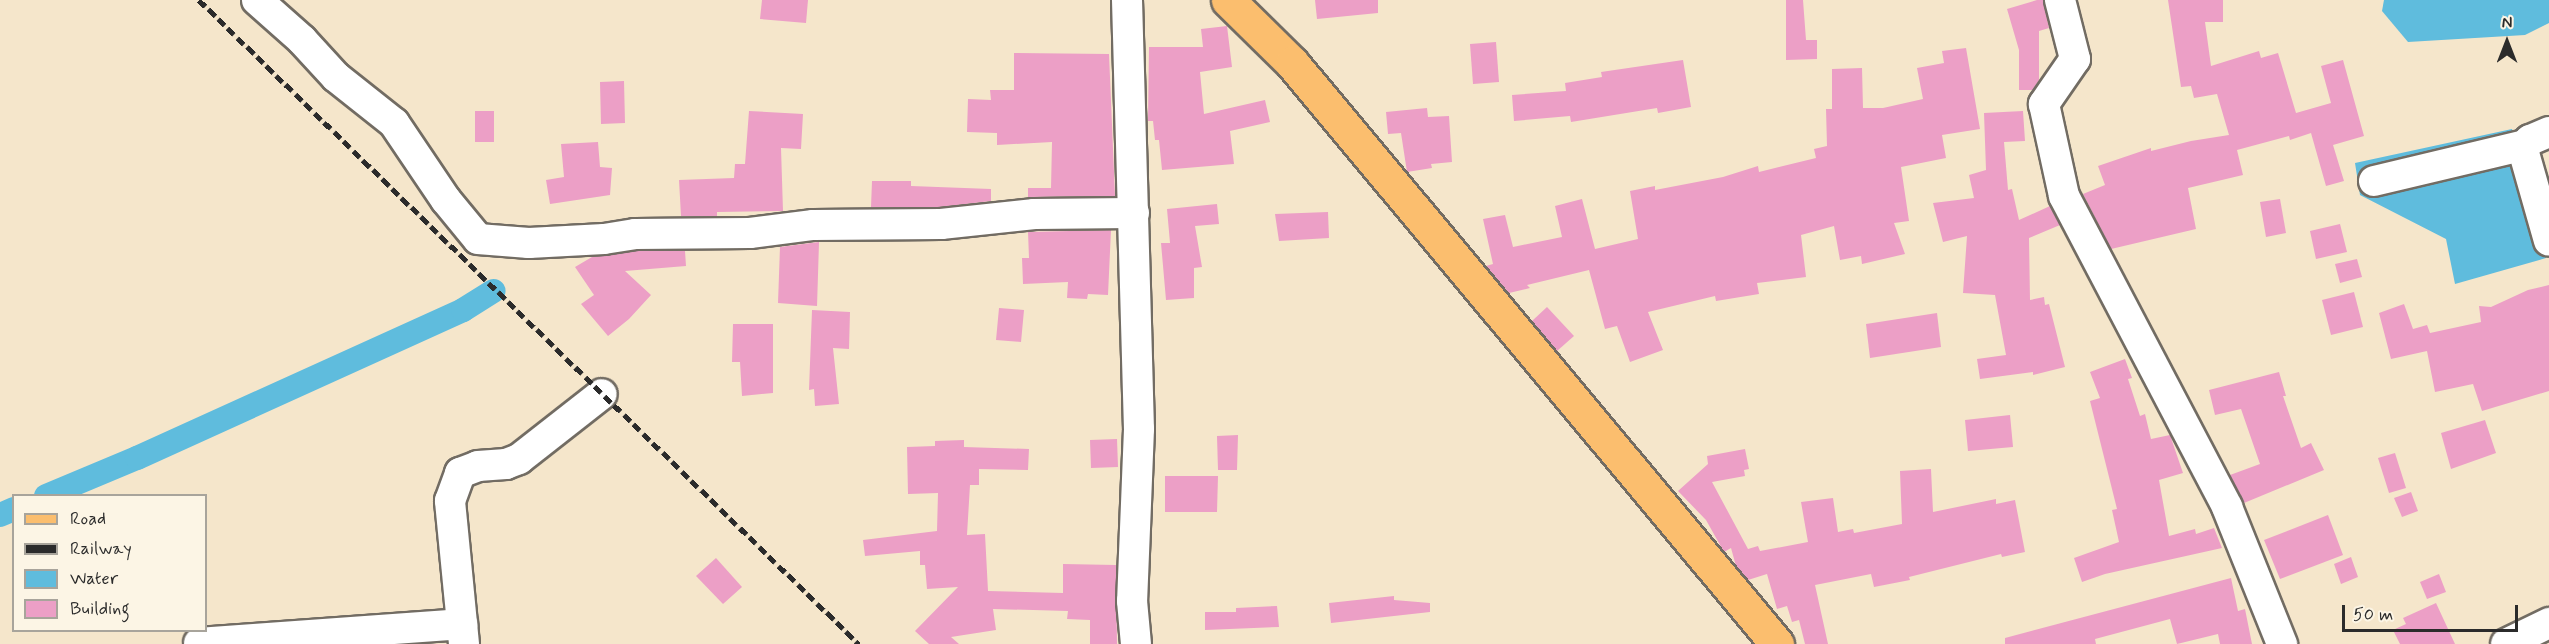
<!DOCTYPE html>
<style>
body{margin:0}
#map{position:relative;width:2549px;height:644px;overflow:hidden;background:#f5e6cb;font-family:Mynerve,sans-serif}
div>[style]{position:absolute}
.water>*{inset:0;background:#5fbcdd}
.canal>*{height:24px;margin:-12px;padding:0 12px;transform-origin:12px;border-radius:12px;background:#5fbcdd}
.building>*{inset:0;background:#ec9fc6}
.roads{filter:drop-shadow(2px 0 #726c63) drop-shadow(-2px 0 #726c63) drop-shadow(0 2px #726c63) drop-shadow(0 -2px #726c63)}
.minor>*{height:30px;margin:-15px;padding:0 15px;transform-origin:15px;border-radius:15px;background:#fff}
.major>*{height:33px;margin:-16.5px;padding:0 16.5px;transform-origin:16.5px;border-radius:16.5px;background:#fbbe6e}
.rail>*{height:4.5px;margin-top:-2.25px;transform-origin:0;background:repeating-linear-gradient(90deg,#2b2b2b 0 9px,transparent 0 13.5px)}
span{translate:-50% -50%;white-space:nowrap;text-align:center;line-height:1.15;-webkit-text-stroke:4.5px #fcf5e5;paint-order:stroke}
.legend{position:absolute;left:12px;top:494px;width:195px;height:138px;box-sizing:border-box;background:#fcf5e5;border:2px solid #a8a49b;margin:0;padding:8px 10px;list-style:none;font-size:18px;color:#2b2b2b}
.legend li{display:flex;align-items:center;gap:12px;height:30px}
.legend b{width:30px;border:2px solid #a8a49b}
.north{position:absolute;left:2477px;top:12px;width:60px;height:60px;-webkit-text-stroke:4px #fcf5e5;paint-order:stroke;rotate:0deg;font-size:16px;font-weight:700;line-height:24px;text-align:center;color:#2b2b2b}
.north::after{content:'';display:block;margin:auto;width:21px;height:27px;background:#2b2b2b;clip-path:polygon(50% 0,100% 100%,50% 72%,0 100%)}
.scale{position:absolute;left:2342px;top:605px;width:176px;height:27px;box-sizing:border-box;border:3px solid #2b2b2b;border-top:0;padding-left:8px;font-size:18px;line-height:21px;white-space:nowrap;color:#2b2b2b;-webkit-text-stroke:4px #fcf5e5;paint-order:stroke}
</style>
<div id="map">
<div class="water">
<i style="clip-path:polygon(2384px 0,2549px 0,2549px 23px,2525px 35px,2408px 42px,2382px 11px)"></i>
<i style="clip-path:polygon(2512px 129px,2546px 258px,2455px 284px,2446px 239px,2360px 195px,2355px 163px)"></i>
</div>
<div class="canal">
<i style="left:46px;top:496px;width:99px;rotate:-22.7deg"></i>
<i style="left:137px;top:458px;width:358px;rotate:-24.4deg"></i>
<i style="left:463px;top:310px;width:36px;rotate:-32deg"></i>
<i style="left:0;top:515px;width:15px;rotate:-23deg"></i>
</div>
<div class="building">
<i style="clip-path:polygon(762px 0,808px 0,806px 23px,760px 19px)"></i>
<i style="clip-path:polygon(1315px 0,1378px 0,1378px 13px,1317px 19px)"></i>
<i style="clip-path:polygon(1786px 0,1803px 0,1806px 40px,1817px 40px,1817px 59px,1786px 60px)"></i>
<i style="clip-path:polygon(2037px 0,2043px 0,2049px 28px,2039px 31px,2039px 80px,2033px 90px,2019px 90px,2019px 50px,2007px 9px)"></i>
<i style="clip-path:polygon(2168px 0,2223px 0,2223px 22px,2205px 22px,2211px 66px,2259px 51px,2261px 58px,2278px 53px,2296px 113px,2331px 103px,2321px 66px,2343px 60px,2364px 136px,2333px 145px,2344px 181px,2326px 186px,2311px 133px,2290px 140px,2289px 136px,2237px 150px,2243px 175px,2188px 188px,2196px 229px,2111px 249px,2083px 194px,2105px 185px,2098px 166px,2151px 148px,2151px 151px,2191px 141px,2229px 135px,2217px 94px,2194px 98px,2191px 86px,2181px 87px)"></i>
<i style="clip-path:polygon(1227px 26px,1232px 67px,1200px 72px,1204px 114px,1265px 100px,1270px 122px,1230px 131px,1234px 164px,1162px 170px,1159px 140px,1155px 140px,1153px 121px,1148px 121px,1149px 47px,1203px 47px,1201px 29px)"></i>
<i style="clip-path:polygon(1496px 42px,1499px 82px,1473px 84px,1470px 44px)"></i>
<i style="clip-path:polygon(1966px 48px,1980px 129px,1942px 135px,1946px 158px,1901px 167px,1909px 221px,1894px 223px,1905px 254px,1862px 264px,1861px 256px,1840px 260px,1834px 226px,1801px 235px,1806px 277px,1757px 283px,1759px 294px,1716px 301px,1715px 296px,1648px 312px,1663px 350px,1630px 362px,1617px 326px,1605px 329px,1589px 270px,1527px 285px,1530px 288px,1509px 293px,1486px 266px,1493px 264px,1483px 219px,1505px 215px,1513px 247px,1562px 237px,1555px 206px,1582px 199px,1595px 249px,1638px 239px,1630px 191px,1655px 186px,1655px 190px,1723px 177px,1758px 166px,1759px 172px,1816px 158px,1814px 149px,1827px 146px,1826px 109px,1832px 109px,1832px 69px,1862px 68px,1863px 108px,1883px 108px,1923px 99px,1917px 68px,1944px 63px,1942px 51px)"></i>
<i style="clip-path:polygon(1014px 53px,1109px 54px,1115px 196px,1028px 197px,1028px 188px,1051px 188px,1052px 142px,997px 145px,997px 133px,967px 132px,968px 99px,991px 100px,990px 90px,1014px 90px)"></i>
<i style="clip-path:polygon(1683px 60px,1691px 107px,1658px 113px,1657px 108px,1571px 122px,1570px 116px,1514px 121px,1512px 95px,1566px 91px,1565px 83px,1602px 77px,1601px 72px)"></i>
<i style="clip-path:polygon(624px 81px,625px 123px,601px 124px,600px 82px)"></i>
<i style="clip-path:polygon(1427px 108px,1428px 117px,1449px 116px,1452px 162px,1431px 164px,1432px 168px,1407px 172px,1401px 133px,1388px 134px,1386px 112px)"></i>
<i style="clip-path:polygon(475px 111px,494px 111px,494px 142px,475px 142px)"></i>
<i style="clip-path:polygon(749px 111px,803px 114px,801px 149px,781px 148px,783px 211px,717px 212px,717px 216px,681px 216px,679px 180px,734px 178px,735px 164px,745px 164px)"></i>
<i style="clip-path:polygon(2023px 111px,2025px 141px,2004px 142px,2008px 190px,2012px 189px,2019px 220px,2050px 206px,2060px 225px,2029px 238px,2030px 300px,2044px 297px,2045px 305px,2049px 304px,2065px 367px,2033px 375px,2033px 372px,1980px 379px,1977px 359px,2006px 355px,1995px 295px,1963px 293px,1967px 236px,1943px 242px,1933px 203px,1974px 198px,1969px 175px,1986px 170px,1984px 113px)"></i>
<i style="clip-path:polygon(598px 142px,600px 167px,612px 168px,610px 195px,550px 204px,546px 180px,564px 177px,561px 144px)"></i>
<i style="clip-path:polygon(872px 181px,911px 181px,911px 186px,991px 189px,991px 201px,940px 207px,871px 207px)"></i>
<i style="clip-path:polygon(2280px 199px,2286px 233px,2266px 237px,2260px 202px)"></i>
<i style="clip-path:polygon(1217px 204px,1219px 224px,1195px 226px,1202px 267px,1194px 268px,1194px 298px,1166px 300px,1161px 243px,1170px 243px,1167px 209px)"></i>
<i style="clip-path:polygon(1328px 212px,1329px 238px,1279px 241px,1275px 214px)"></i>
<i style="clip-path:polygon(2340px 224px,2347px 252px,2316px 259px,2310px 231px)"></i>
<i style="clip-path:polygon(1111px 230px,1108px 295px,1088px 294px,1087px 299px,1067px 298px,1068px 282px,1023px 284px,1022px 258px,1029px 258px,1028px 232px)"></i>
<i style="clip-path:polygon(819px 242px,817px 306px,778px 303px,780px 247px)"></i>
<i style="clip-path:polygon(636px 251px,685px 251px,686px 266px,625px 271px,651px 295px,629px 319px,608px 336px,581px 304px,594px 295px,575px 267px,592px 257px)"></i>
<i style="clip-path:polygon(2357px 259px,2362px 277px,2340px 283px,2335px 264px)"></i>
<i style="clip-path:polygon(2549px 285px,2549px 391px,2482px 411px,2473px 384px,2435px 392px,2427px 351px,2391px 359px,2379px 313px,2404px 304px,2413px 329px,2427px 325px,2430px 333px,2481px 322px,2479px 306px,2491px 307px,2528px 290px)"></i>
<i style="clip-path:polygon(2354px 292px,2363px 327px,2331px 335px,2322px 300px)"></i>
<i style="clip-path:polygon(1547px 307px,1574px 336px,1557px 351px,1532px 321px)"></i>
<i style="clip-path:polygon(999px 308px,1024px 310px,1021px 342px,996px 340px)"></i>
<i style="clip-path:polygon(812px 310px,850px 312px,849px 349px,833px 348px,839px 404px,815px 406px,814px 389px,809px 390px)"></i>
<i style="clip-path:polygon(1937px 313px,1941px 347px,1870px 358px,1866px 324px)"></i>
<i style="clip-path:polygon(733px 324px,773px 324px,773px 393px,742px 396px,740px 362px,732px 362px)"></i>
<i style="clip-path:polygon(2125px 359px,2132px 378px,2128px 379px,2140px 416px,2145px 414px,2151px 439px,2170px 435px,2183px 473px,2159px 480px,2169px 536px,2195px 529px,2196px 534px,2214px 528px,2222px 548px,2105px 574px,2082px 582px,2074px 558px,2119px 542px,2112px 510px,2117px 509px,2090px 401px,2100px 398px,2090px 372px)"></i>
<i style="clip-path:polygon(2279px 372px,2286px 396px,2283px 396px,2301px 448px,2311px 443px,2324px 470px,2244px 503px,2230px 475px,2260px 464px,2241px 409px,2215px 415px,2209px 390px)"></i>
<i style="clip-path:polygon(2010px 415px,2013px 447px,1968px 451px,1965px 420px)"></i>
<i style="clip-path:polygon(2485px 420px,2496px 453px,2451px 469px,2441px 433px)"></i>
<i style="clip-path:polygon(1238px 435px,1237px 470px,1218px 470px,1217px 436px)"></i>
<i style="clip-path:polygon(1117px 439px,1118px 467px,1091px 468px,1090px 440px)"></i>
<i style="clip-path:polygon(964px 440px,964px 447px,1029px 449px,1028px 470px,979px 469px,979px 485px,970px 485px,967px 535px,985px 534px,988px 591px,1063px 593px,1063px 564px,1116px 565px,1117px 644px,1090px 644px,1090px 620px,1067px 619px,1068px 611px,993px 609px,996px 630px,951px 637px,959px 644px,929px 644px,915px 631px,958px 587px,927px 589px,925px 565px,920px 565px,920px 551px,865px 556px,863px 540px,937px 531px,938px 493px,908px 494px,907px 447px,935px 446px,935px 441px)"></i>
<i style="clip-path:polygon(1745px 449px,1749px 469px,1744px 470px,1745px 476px,1712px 482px,1748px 549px,1758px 546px,1760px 551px,1808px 542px,1801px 502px,1833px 498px,1838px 532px,1853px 529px,1854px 533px,1902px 524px,1900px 471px,1931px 469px,1933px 512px,1996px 499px,1996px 504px,2015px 500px,2025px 552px,2002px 557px,2001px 554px,1909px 577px,1910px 580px,1874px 587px,1871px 574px,1815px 585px,1828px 644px,1805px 644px,1799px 620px,1792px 622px,1787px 606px,1777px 609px,1767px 574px,1748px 580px,1736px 566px,1731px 548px,1724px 552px,1706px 520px,1678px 491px,1708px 464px,1707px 456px)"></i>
<i style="clip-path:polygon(2395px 453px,2406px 488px,2389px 493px,2378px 458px)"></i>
<i style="clip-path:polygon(1165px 476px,1218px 476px,1217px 512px,1165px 512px)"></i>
<i style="clip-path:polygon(2411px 492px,2418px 511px,2402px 517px,2394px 498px)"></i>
<i style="clip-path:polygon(2328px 515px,2343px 555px,2280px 579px,2264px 540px)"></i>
<i style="clip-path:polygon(2351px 557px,2358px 577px,2341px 584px,2334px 564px)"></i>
<i style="clip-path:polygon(716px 558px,742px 587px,723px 604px,696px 576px)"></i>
<i style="clip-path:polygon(2439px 574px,2446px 592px,2427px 599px,2420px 582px)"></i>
<i style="clip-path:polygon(2231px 578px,2238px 611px,2245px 609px,2252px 644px,2220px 644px,2218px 634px,2177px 644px,2170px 619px,2095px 639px,2096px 644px,2005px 644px,2005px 638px)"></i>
<i style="clip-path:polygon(1394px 596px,1394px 600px,1430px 603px,1430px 612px,1331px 623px,1329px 603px)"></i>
<i style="clip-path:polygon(2436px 603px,2455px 644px,2400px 644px,2393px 630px,2406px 624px,2403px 618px)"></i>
<i style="clip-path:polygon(1277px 606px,1279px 627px,1205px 630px,1205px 612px,1236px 612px,1236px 608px)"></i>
</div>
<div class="roads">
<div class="minor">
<i style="left:257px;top:0;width:60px;rotate:41.6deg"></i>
<i style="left:302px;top:40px;width:50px;rotate:47.4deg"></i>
<i style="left:336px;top:77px;width:74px;rotate:38.4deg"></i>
<i style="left:394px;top:123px;width:93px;rotate:56deg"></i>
<i style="left:446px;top:200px;width:50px;rotate:50.6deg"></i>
<i style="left:478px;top:239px;width:51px;rotate:4.5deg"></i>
<i style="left:529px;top:243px;width:75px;rotate:-3.1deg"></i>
<i style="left:604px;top:239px;width:31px;rotate:-9deg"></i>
<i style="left:635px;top:234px;width:115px;rotate:-0.5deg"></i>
<i style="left:750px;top:233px;width:64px;rotate:-7.2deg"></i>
<i style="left:813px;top:225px;width:128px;rotate:-0.4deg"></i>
<i style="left:941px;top:224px;width:94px;rotate:-6.1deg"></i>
<i style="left:1034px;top:214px;width:100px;rotate:-0.6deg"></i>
<i style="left:1127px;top:0;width:429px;rotate:88.4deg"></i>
<i style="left:1139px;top:429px;width:172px;rotate:92.3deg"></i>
<i style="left:1132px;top:601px;width:43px;rotate:84.7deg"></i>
<i style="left:2060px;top:0;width:61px;rotate:75.7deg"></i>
<i style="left:2075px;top:59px;width:55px;rotate:124.6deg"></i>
<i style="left:2044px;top:104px;width:94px;rotate:77.7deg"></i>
<i style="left:2064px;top:196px;width:351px;rotate:62.3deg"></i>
<i style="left:2227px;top:507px;width:148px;rotate:68.1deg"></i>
<i style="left:2549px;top:132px;width:21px;rotate:157deg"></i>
<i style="left:2530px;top:140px;width:7px;rotate:135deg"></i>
<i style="left:2525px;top:145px;width:8px;rotate:97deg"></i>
<i style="left:2524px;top:153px;width:91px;rotate:74.1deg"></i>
<i style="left:2374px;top:181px;width:155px;rotate:-13.4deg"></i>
<i style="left:199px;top:643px;width:264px;rotate:-4.1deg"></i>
<i style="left:464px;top:644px;width:144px;rotate:-95.6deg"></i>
<i style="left:450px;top:501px;width:30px;rotate:-70deg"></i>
<i style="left:460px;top:473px;width:19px;rotate:-21deg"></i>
<i style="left:478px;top:466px;width:28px;rotate:-4deg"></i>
<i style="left:506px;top:464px;width:14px;rotate:-21deg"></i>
<i style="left:519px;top:459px;width:105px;rotate:-38.1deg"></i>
<i style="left:2506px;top:644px;width:48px;rotate:-26deg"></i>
</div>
<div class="major">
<i style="left:1228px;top:0;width:90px;rotate:44.5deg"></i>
<i style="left:1292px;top:63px;width:757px;rotate:50.15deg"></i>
</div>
</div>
<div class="rail">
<i style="left:199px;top:0;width:922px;rotate:44.3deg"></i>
</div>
<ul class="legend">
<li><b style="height:8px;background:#fbbe6e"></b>Road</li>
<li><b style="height:8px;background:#2b2b2b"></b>Railway</li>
<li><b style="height:16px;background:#5fbcdd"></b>Water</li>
<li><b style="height:16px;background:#ec9fc6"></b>Building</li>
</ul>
<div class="north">N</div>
<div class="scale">50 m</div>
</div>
